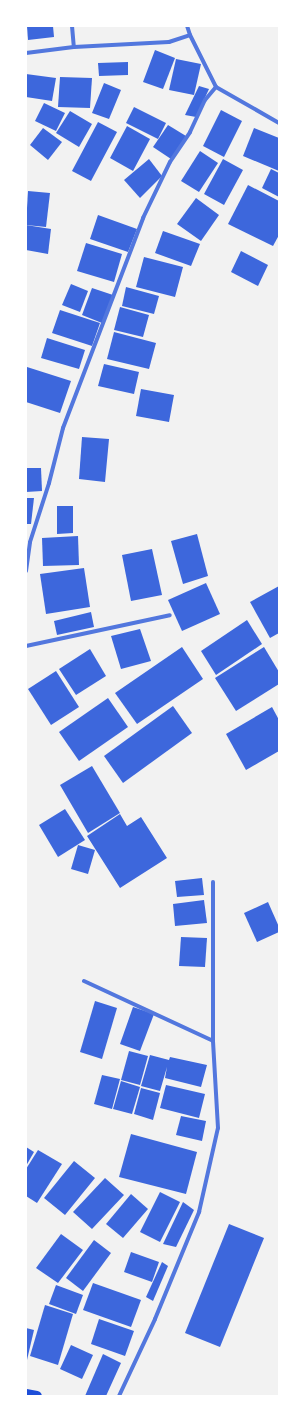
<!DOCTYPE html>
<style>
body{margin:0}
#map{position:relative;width:305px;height:1422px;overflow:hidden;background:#f2f2f2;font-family:"Titillium Web",sans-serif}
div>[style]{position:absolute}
.building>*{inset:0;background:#3d67dc}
.minor>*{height:4px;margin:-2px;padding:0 2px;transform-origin:2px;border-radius:2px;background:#5277de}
.primary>*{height:10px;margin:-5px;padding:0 5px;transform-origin:5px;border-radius:5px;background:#1d4ed8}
span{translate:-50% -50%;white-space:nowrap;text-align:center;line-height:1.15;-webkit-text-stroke:4px #fff;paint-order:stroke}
.frame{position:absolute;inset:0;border:27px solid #fff;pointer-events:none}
</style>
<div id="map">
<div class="building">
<i style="clip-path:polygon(27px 26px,53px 26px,54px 37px,28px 40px)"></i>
<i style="clip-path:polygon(155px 50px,175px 58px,163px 89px,143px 82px)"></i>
<i style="clip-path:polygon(176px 59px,201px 64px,194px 95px,169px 90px)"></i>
<i style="clip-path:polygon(128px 62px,128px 75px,99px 76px,98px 63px)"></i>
<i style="clip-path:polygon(26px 74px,56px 78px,52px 101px,26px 97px)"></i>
<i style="clip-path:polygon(60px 77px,92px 78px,90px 108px,58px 107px)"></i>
<i style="clip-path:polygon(104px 83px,121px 90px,109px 119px,92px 113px)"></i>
<i style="clip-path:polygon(199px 86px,209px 89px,196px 117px,185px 115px)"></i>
<i style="clip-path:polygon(44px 103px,65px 113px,56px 131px,35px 121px)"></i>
<i style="clip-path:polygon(134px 107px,166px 123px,158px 139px,126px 123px)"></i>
<i style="clip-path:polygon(221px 110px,242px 121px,224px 157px,203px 146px)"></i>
<i style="clip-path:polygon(70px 111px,92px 124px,79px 147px,56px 133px)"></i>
<i style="clip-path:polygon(98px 122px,117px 132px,91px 181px,72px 171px)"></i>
<i style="clip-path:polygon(168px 125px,186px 136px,171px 159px,153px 147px)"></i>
<i style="clip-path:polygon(127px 126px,150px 139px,133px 171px,110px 158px)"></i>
<i style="clip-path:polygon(43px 128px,62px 142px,48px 160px,30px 145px)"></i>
<i style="clip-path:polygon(254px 128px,279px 138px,279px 171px,243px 156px)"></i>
<i style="clip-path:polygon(200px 151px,218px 163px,199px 192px,181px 181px)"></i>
<i style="clip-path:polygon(149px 159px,162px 176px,140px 198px,124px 180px)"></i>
<i style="clip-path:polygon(223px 159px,243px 170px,224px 205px,204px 194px)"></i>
<i style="clip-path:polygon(271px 169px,279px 173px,279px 197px,262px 188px)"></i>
<i style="clip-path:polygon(248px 185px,279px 201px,279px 235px,273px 246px,228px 224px)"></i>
<i style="clip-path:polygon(28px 191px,50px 193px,46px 227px,26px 225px)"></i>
<i style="clip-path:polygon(196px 198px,219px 215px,201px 241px,177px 224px)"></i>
<i style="clip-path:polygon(98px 215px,137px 229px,128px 252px,90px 239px)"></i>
<i style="clip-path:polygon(26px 225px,51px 229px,48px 254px,26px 250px)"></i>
<i style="clip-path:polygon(163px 231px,200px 244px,191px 266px,155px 253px)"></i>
<i style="clip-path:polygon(86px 243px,122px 254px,114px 282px,77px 271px)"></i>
<i style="clip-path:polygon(241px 251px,268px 265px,258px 286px,231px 272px)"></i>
<i style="clip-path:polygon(144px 257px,183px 267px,175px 297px,136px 287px)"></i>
<i style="clip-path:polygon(71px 284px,88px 291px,80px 312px,62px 305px)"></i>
<i style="clip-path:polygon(126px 287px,159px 296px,154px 314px,122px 306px)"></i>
<i style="clip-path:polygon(92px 288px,113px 295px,102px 323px,82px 315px)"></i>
<i style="clip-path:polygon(120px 307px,149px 315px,143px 337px,114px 330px)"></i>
<i style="clip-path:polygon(60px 310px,100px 323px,92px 346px,52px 333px)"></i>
<i style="clip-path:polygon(114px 332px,156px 343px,149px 369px,107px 359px)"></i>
<i style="clip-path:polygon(47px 338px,85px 350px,79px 369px,41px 358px)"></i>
<i style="clip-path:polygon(104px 364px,139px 372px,134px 394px,98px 386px)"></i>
<i style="clip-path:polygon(27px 367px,71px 381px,60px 413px,26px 402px)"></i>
<i style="clip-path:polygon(141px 389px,174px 395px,169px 422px,136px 416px)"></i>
<i style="clip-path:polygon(82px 437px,109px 439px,105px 482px,79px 479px)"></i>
<i style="clip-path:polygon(26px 468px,41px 468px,42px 491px,26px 492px)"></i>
<i style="clip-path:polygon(26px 498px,34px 498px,31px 524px,26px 524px)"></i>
<i style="clip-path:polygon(57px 506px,73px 506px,73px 533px,57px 534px)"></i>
<i style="clip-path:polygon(197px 534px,208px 576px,183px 584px,171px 541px)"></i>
<i style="clip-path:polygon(78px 536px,79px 565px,43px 566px,42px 538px)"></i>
<i style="clip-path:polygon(152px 549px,162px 595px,131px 601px,122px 555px)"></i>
<i style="clip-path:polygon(84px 568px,90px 607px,46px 614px,40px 574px)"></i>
<i style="clip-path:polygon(206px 583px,220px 614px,182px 631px,168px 600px)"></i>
<i style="clip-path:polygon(279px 586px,279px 633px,270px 638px,250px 602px)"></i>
<i style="clip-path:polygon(91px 612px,94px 627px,57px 635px,54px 621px)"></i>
<i style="clip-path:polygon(247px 620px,262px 644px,216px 675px,201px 651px)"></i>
<i style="clip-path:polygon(140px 629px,151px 661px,121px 669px,111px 636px)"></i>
<i style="clip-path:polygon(182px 647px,203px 679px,137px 724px,115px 693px)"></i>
<i style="clip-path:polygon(264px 647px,279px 672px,279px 684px,236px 711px,215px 678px)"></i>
<i style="clip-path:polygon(90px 649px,106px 676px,76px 695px,59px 669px)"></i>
<i style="clip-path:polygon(56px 671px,79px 707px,51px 725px,28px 689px)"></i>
<i style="clip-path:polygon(108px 698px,128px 727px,79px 761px,59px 732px)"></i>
<i style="clip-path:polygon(173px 706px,192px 733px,123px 783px,104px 756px)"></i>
<i style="clip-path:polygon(272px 707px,279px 720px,279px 751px,246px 770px,226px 734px)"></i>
<i style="clip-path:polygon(92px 766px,120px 813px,88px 833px,60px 785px)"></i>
<i style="clip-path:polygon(65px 809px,85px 840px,58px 857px,39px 825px)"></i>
<i style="clip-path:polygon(120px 814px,127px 826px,141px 817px,167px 858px,120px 888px,87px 836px)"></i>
<i style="clip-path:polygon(78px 845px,95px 850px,88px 874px,71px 869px)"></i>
<i style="clip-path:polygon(202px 878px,204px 895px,177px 897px,175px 881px)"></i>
<i style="clip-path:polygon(204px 900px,207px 923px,175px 926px,173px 904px)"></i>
<i style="clip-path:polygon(268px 902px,279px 927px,279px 932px,257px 942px,244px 913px)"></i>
<i style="clip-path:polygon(181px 937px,207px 938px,205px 967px,179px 966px)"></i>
<i style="clip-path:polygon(95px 1001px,117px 1008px,102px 1059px,80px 1052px)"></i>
<i style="clip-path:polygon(133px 1007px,154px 1014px,140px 1051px,120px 1044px)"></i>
<i style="clip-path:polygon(129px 1051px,148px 1056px,140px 1085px,121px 1080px)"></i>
<i style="clip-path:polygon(150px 1055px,169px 1060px,170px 1057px,207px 1065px,201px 1087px,165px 1078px,167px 1067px,160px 1091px,141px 1086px)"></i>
<i style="clip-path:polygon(102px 1075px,120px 1079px,112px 1109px,94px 1104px)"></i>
<i style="clip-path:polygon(121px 1081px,140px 1087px,132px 1114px,113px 1109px)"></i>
<i style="clip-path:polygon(166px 1085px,205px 1094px,199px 1118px,160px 1108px)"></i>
<i style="clip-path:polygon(141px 1088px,160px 1093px,153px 1120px,134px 1114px)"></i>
<i style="clip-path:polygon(181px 1116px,206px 1121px,202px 1141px,176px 1135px)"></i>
<i style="clip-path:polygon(131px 1134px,197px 1152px,186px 1194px,119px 1177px)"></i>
<i style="clip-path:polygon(26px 1147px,34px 1152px,26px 1166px)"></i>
<i style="clip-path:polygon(38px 1150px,62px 1164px,37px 1203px,26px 1196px,26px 1169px)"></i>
<i style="clip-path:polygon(74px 1161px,95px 1178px,65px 1215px,44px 1198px)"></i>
<i style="clip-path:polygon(105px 1178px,124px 1195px,92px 1229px,73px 1212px)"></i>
<i style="clip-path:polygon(160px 1192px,180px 1202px,160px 1242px,140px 1232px)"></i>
<i style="clip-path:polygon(131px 1194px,148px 1209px,123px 1238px,106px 1224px)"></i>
<i style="clip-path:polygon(183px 1202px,194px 1210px,176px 1247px,163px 1244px)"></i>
<i style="clip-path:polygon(229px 1224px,264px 1238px,220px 1347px,185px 1333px)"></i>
<i style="clip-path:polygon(61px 1234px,83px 1250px,58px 1283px,36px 1268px)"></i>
<i style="clip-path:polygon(94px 1240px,111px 1253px,83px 1291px,66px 1278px)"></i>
<i style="clip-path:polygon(131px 1252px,159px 1262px,152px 1282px,124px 1272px)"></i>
<i style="clip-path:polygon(162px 1262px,168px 1266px,153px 1301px,146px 1297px)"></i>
<i style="clip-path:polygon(93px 1283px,141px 1300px,131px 1327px,83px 1310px)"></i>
<i style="clip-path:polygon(56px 1285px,83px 1295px,76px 1314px,49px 1304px)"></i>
<i style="clip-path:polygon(45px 1305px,73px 1314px,58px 1365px,30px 1356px)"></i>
<i style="clip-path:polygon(99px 1319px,134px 1331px,125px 1356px,91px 1344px)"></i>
<i style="clip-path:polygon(26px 1328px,34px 1330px,27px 1360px,26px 1360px)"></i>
<i style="clip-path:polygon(71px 1345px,93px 1355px,82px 1379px,60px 1369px)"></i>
<i style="clip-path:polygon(103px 1354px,121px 1363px,106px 1396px,85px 1396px)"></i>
</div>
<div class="minor">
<i style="left:72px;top:26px;width:21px;rotate:85deg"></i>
<i style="left:190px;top:35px;width:58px;rotate:63.4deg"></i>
<i style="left:216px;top:87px;width:73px;rotate:29.7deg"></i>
<i style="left:26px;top:53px;width:48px;rotate:-7.1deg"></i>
<i style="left:74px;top:47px;width:95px;rotate:-3deg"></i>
<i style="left:169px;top:42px;width:22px;rotate:-18deg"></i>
<i style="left:190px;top:35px;width:9px;rotate:-108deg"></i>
<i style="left:26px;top:571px;width:29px;rotate:-82deg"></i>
<i style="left:30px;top:542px;width:62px;rotate:-72.1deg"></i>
<i style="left:49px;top:483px;width:57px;rotate:-75.7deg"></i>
<i style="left:63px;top:428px;width:225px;rotate:-69.1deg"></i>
<i style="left:143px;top:218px;width:62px;rotate:-64.3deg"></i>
<i style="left:170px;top:162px;width:36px;rotate:-56deg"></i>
<i style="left:190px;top:132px;width:35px;rotate:-65deg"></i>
<i style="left:205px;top:100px;width:17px;rotate:-50deg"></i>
<i style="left:26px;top:646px;width:147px;rotate:-12.1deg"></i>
<i style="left:84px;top:981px;width:142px;rotate:24.9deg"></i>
<i style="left:119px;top:1396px;width:85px;rotate:-64.9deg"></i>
<i style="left:155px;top:1319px;width:116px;rotate:-67.6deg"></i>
<i style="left:199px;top:1212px;width:86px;rotate:-77.3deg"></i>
<i style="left:218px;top:1128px;width:87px;rotate:-93.3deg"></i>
<i style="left:213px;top:1041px;width:159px;rotate:-90deg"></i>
</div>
<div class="primary">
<i style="left:26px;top:1394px;width:11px;rotate:10deg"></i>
</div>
<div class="frame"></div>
</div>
